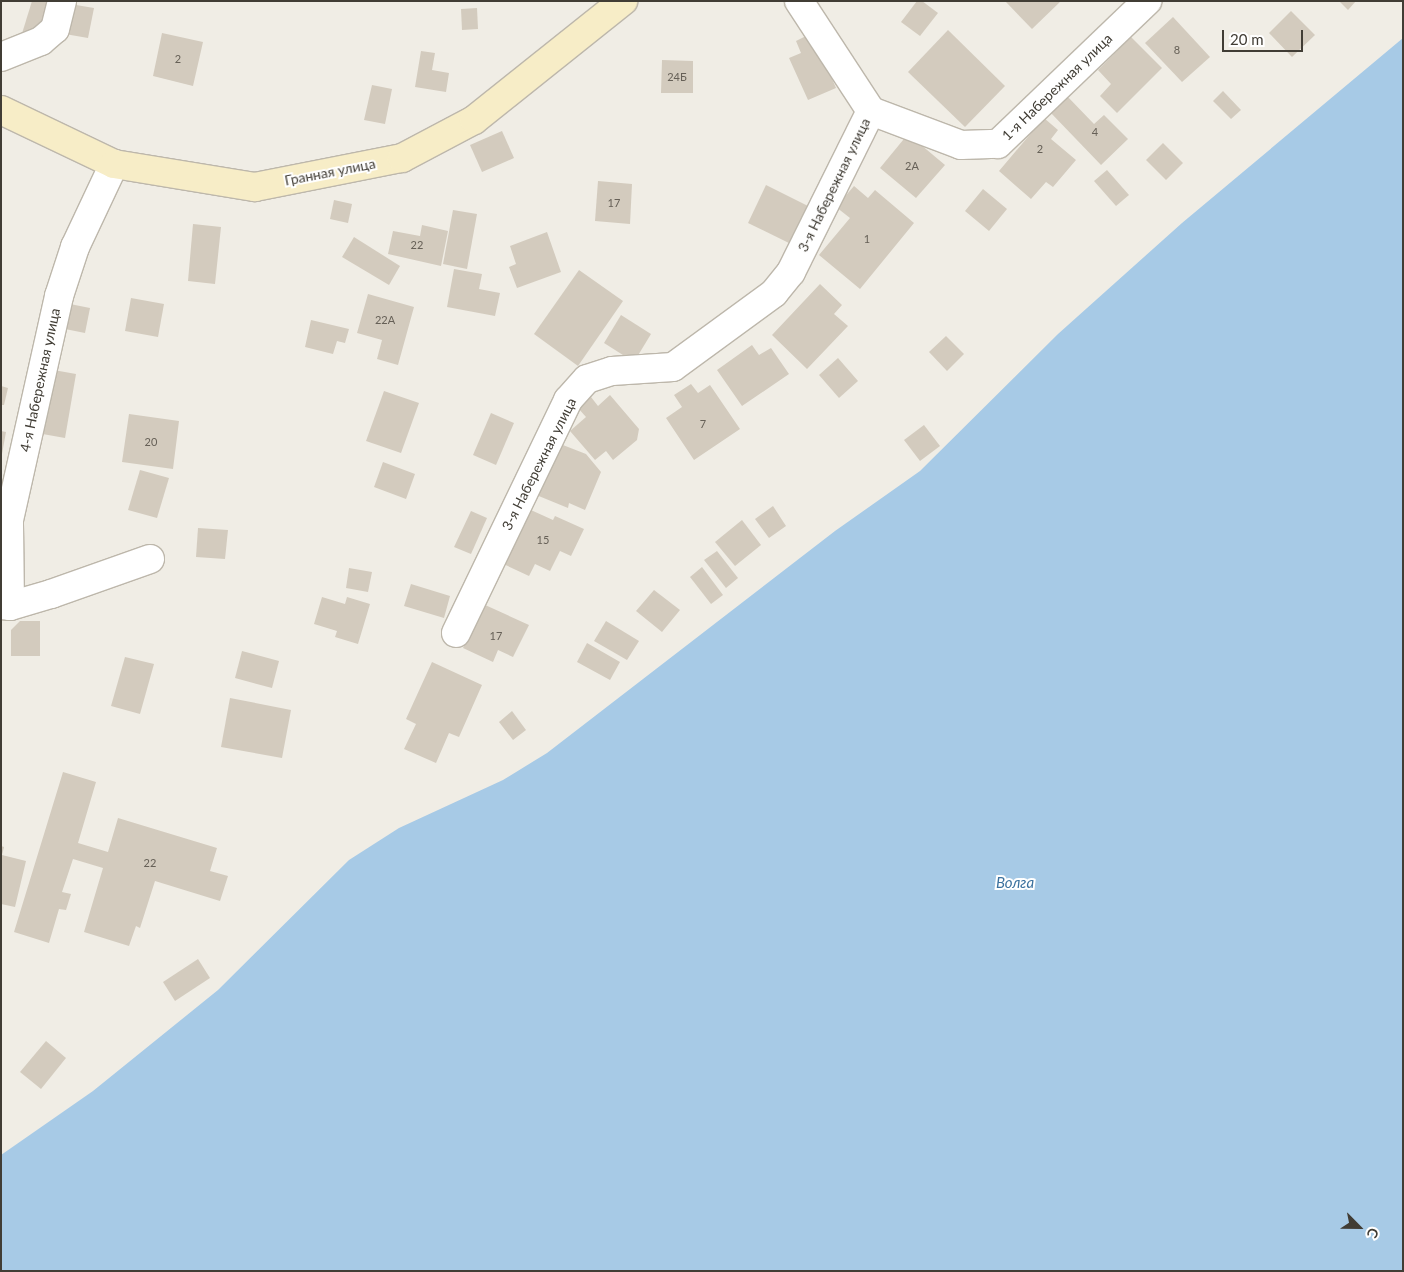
<!DOCTYPE html>
<meta charset="utf-8">
<style>
body{margin:0}
#map{position:relative;width:1404px;height:1272px;overflow:hidden;background:#f0ede5;font-family:Lato,sans-serif}
div>[style]{position:absolute}
.water>*{inset:0;background:#a7cae6}
.building>*{inset:0;background:#d3cbbe}
.roads{filter:drop-shadow(1px 0 #bdb7ab) drop-shadow(-1px 0 #bdb7ab) drop-shadow(0 1px #bdb7ab) drop-shadow(0 -1px #bdb7ab)}
.street>*{height:28px;margin:-14px;padding:0 14px;transform-origin:14px;border-radius:14px;background:#fff}
.secondary>*{height:28px;margin:-14px;padding:0 14px;transform-origin:14px;border-radius:14px;background:#f7edc7}
span{translate:-50% -50%;white-space:nowrap;text-align:center;line-height:1.15;-webkit-text-stroke:4px #fff;paint-order:stroke}
.number-label{font-size:11px;color:#666057}
.number-label span{-webkit-text-stroke-width:0}
.street-label{font-size:14px;color:#413d35}
.water-label{font-size:15px;color:#3c729f;font-style:italic}
.frame{position:absolute;inset:0;border:2px solid #413d35;pointer-events:none}
.north{position:absolute;left:1334px;top:1202px;width:50px;height:50px;-webkit-text-stroke:4px #fff;paint-order:stroke;rotate:113deg;font-size:14px;font-weight:700;line-height:20px;text-align:center;color:#413d35}
.north::after{content:'';display:block;margin:auto;width:18px;height:22px;background:#413d35;clip-path:polygon(50% 0,100% 100%,50% 72%,0 100%)}
.scale{position:absolute;left:1222px;top:30px;width:81px;height:22px;box-sizing:border-box;border:2px solid #413d35;border-top:0;padding-left:6px;font-size:15px;line-height:18px;white-space:nowrap;color:#413d35;-webkit-text-stroke:4px #fff;paint-order:stroke}
</style>
<div id="map">
<div class="water">
<i style="clip-path:polygon(1403px 38px,1403px 1271px,1px 1271px,1px 1155px,93px 1091px,218px 990px,349px 860px,399px 828px,503px 780px,547px 753px,835px 531px,920px 471px,1058px 334px,1182px 223px)"></i>
</div>
<div class="building">
<i style="clip-path:polygon(32px 1px,47px 1px,39px 31px,20px 40px)"></i>
<i style="clip-path:polygon(917px 1px,922px 1px,938px 13px,920px 36px,901px 22px)"></i>
<i style="clip-path:polygon(1005px 1px,1061px 1px,1032px 29px)"></i>
<i style="clip-path:polygon(1339px 1px,1356px 1px,1348px 10px)"></i>
<i style="clip-path:polygon(70px 4px,94px 8px,88px 38px,65px 34px)"></i>
<i style="clip-path:polygon(477px 8px,478px 29px,462px 30px,461px 9px)"></i>
<i style="clip-path:polygon(1291px 11px,1315px 35px,1292px 57px,1269px 33px)"></i>
<i style="clip-path:polygon(1173px 17px,1210px 57px,1182px 82px,1145px 43px)"></i>
<i style="clip-path:polygon(948px 30px,1005px 86px,965px 127px,908px 72px)"></i>
<i style="clip-path:polygon(162px 33px,203px 42px,193px 86px,153px 76px)"></i>
<i style="clip-path:polygon(812px 33px,836px 88px,808px 100px,789px 58px,801px 53px,796px 41px)"></i>
<i style="clip-path:polygon(1131px 37px,1162px 68px,1117px 113px,1100px 96px,1111px 84px,1098px 70px)"></i>
<i style="clip-path:polygon(421px 51px,435px 53px,432px 70px,449px 73px,446px 92px,415px 87px)"></i>
<i style="clip-path:polygon(662px 60px,693px 61px,693px 93px,661px 93px)"></i>
<i style="clip-path:polygon(372px 85px,392px 89px,385px 124px,364px 120px)"></i>
<i style="clip-path:polygon(1223px 91px,1241px 110px,1231px 119px,1213px 101px)"></i>
<i style="clip-path:polygon(1066px 95px,1094px 124px,1104px 115px,1128px 139px,1101px 165px,1050px 112px)"></i>
<i style="clip-path:polygon(1044px 118px,1058px 130px,1051px 139px,1076px 160px,1053px 187px,1046px 182px,1031px 199px,999px 171px)"></i>
<i style="clip-path:polygon(502px 131px,514px 158px,482px 172px,470px 145px)"></i>
<i style="clip-path:polygon(908px 134px,945px 165px,916px 198px,880px 168px)"></i>
<i style="clip-path:polygon(1163px 143px,1183px 163px,1166px 180px,1146px 160px)"></i>
<i style="clip-path:polygon(1107px 170px,1129px 195px,1116px 206px,1094px 181px)"></i>
<i style="clip-path:polygon(598px 181px,632px 184px,630px 224px,595px 221px)"></i>
<i style="clip-path:polygon(766px 185px,814px 209px,795px 246px,748px 223px)"></i>
<i style="clip-path:polygon(854px 186px,868px 198px,875px 190px,914px 223px,860px 289px,819px 255px,850px 218px,836px 207px)"></i>
<i style="clip-path:polygon(983px 189px,1007px 209px,989px 231px,965px 211px)"></i>
<i style="clip-path:polygon(334px 200px,352px 204px,348px 223px,330px 219px)"></i>
<i style="clip-path:polygon(453px 210px,477px 214px,467px 269px,443px 264px)"></i>
<i style="clip-path:polygon(193px 224px,221px 227px,215px 284px,188px 281px)"></i>
<i style="clip-path:polygon(422px 225px,448px 231px,441px 266px,388px 254px,393px 231px,420px 236px)"></i>
<i style="clip-path:polygon(547px 232px,561px 272px,517px 288px,509px 267px,516px 264px,510px 246px)"></i>
<i style="clip-path:polygon(354px 237px,400px 266px,389px 285px,342px 257px)"></i>
<i style="clip-path:polygon(454px 269px,482px 274px,479px 289px,500px 293px,495px 316px,447px 307px)"></i>
<i style="clip-path:polygon(579px 270px,623px 301px,578px 366px,534px 334px)"></i>
<i style="clip-path:polygon(820px 284px,842px 305px,834px 314px,848px 326px,807px 369px,772px 335px)"></i>
<i style="clip-path:polygon(368px 294px,414px 307px,398px 365px,377px 359px,382px 340px,357px 333px)"></i>
<i style="clip-path:polygon(131px 298px,164px 304px,158px 337px,125px 331px)"></i>
<i style="clip-path:polygon(65px 303px,90px 308px,85px 333px,60px 328px)"></i>
<i style="clip-path:polygon(621px 315px,651px 334px,634px 362px,604px 343px)"></i>
<i style="clip-path:polygon(311px 320px,349px 329px,345px 343px,337px 341px,333px 354px,305px 347px)"></i>
<i style="clip-path:polygon(946px 336px,964px 354px,947px 371px,929px 352px)"></i>
<i style="clip-path:polygon(752px 345px,759px 355px,771px 348px,789px 374px,742px 406px,717px 370px)"></i>
<i style="clip-path:polygon(838px 358px,858px 381px,839px 398px,819px 375px)"></i>
<i style="clip-path:polygon(48px 369px,76px 374px,65px 438px,37px 433px)"></i>
<i style="clip-path:polygon(691px 384px,698px 393px,710px 385px,740px 429px,694px 460px,666px 418px,682px 407px,674px 395px)"></i>
<i style="clip-path:polygon(1px 386px,8px 388px,4px 405px,1px 405px)"></i>
<i style="clip-path:polygon(384px 391px,419px 403px,401px 453px,366px 441px)"></i>
<i style="clip-path:polygon(610px 395px,639px 429px,637px 440px,613px 460px,606px 451px,595px 460px,570px 431px,586px 417px,578px 408px,591px 397px,598px 406px)"></i>
<i style="clip-path:polygon(491px 413px,514px 423px,496px 465px,473px 455px)"></i>
<i style="clip-path:polygon(129px 414px,179px 421px,173px 469px,122px 462px)"></i>
<i style="clip-path:polygon(924px 425px,940px 446px,920px 461px,904px 440px)"></i>
<i style="clip-path:polygon(1px 431px,6px 432px,2px 454px,1px 454px)"></i>
<i style="clip-path:polygon(550px 440px,586px 454px,601px 472px,585px 510px,569px 503px,568px 508px,529px 492px)"></i>
<i style="clip-path:polygon(383px 462px,415px 474px,406px 499px,374px 487px)"></i>
<i style="clip-path:polygon(140px 470px,169px 478px,157px 518px,128px 510px)"></i>
<i style="clip-path:polygon(522px 506px,553px 520px,555px 516px,584px 529px,571px 556px,560px 551px,550px 571px,535px 564px,529px 576px,497px 561px)"></i>
<i style="clip-path:polygon(773px 506px,786px 526px,769px 538px,755px 519px)"></i>
<i style="clip-path:polygon(471px 511px,487px 518px,471px 554px,454px 547px)"></i>
<i style="clip-path:polygon(742px 520px,761px 545px,735px 566px,715px 542px)"></i>
<i style="clip-path:polygon(198px 528px,228px 530px,225px 559px,196px 557px)"></i>
<i style="clip-path:polygon(717px 551px,738px 578px,726px 588px,704px 560px)"></i>
<i style="clip-path:polygon(702px 567px,723px 595px,711px 604px,690px 577px)"></i>
<i style="clip-path:polygon(349px 568px,372px 572px,368px 592px,346px 588px)"></i>
<i style="clip-path:polygon(411px 584px,450px 596px,444px 618px,404px 606px)"></i>
<i style="clip-path:polygon(654px 590px,680px 610px,662px 632px,636px 611px)"></i>
<i style="clip-path:polygon(322px 597px,345px 604px,347px 597px,370px 604px,358px 644px,335px 637px,337px 631px,314px 624px)"></i>
<i style="clip-path:polygon(483px 604px,529px 625px,513px 657px,498px 650px,493px 662px,463px 648px)"></i>
<i style="clip-path:polygon(20px 621px,40px 621px,40px 656px,11px 656px,11px 630px)"></i>
<i style="clip-path:polygon(606px 621px,639px 641px,627px 660px,594px 641px)"></i>
<i style="clip-path:polygon(587px 643px,620px 662px,610px 680px,577px 662px)"></i>
<i style="clip-path:polygon(242px 651px,279px 661px,272px 688px,235px 678px)"></i>
<i style="clip-path:polygon(125px 657px,154px 664px,140px 714px,111px 706px)"></i>
<i style="clip-path:polygon(432px 662px,482px 685px,459px 737px,449px 733px,436px 763px,404px 749px,416px 724px,406px 719px)"></i>
<i style="clip-path:polygon(230px 698px,291px 710px,282px 758px,221px 747px)"></i>
<i style="clip-path:polygon(512px 711px,526px 730px,513px 740px,499px 722px)"></i>
<i style="clip-path:polygon(63px 772px,96px 782px,78px 843px,108px 852px,118px 818px,217px 848px,210px 871px,228px 876px,220px 901px,155px 881px,140px 928px,136px 926px,129px 946px,84px 932px,103px 868px,73px 859px,62px 892px,71px 894px,66px 910px,59px 909px,49px 943px,14px 932px)"></i>
<i style="clip-path:polygon(1px 846px,4px 847px,2px 855px,26px 861px,15px 907px,1px 904px)"></i>
<i style="clip-path:polygon(198px 959px,210px 978px,175px 1001px,163px 982px)"></i>
<i style="clip-path:polygon(46px 1041px,66px 1058px,41px 1089px,20px 1072px)"></i>
</div>
<div class="roads">
<div class="street">
<i style="left:799px;top:1px;width:131px;rotate:56.8deg"></i>
<i style="left:1px;top:57px;width:43px;rotate:-21.8deg"></i>
<i style="left:41px;top:41px;width:18px;rotate:-41deg"></i>
<i style="left:55px;top:29px;width:29px;rotate:-76deg"></i>
<i style="left:871px;top:111px;width:96px;rotate:20.7deg"></i>
<i style="left:961px;top:145px;width:37px;rotate:-2deg"></i>
<i style="left:998px;top:144px;width:207px;rotate:-43.8deg"></i>
<i style="left:1px;top:605px;width:9px;rotate:6deg"></i>
<i style="left:10px;top:606px;width:43px;rotate:-16.3deg"></i>
<i style="left:51px;top:594px;width:105px;rotate:-19.5deg"></i>
<i style="left:10px;top:606px;width:86px;rotate:-90.7deg"></i>
<i style="left:9px;top:520px;width:230px;rotate:-77.4deg"></i>
<i style="left:59px;top:296px;width:52px;rotate:-71.9deg"></i>
<i style="left:75px;top:247px;width:92px;rotate:-64.8deg"></i>
<i style="left:456px;top:633px;width:259px;rotate:-64.3deg"></i>
<i style="left:568px;top:400px;width:28px;rotate:-48deg"></i>
<i style="left:587px;top:379px;width:26px;rotate:-18deg"></i>
<i style="left:612px;top:371px;width:61px;rotate:-3.8deg"></i>
<i style="left:673px;top:367px;width:125px;rotate:-36.2deg"></i>
<i style="left:774px;top:293px;width:27px;rotate:-51deg"></i>
<i style="left:791px;top:272px;width:180px;rotate:-63.6deg"></i>
</div>
<div class="secondary">
<i style="left:1px;top:110px;width:125px;rotate:25.5deg"></i>
<i style="left:114px;top:164px;width:143px;rotate:9.3deg"></i>
<i style="left:255px;top:187px;width:150px;rotate:-11.2deg"></i>
<i style="left:402px;top:158px;width:81px;rotate:-27.8deg"></i>
<i style="left:474px;top:120px;width:191px;rotate:-38.6deg"></i>
</div>
</div>
<div class="number-label">
<span style="left:1177px;top:50px">8</span>
<span style="left:178px;top:59px">2</span>
<span style="left:677px;top:77px">24Б</span>
<span style="left:1095px;top:132px">4</span>
<span style="left:1040px;top:149px">2</span>
<span style="left:912px;top:166px">2А</span>
<span style="left:614px;top:203px">17</span>
<span style="left:867px;top:239px">1</span>
<span style="left:417px;top:245px">22</span>
<span style="left:385px;top:320px">22А</span>
<span style="left:703px;top:424px">7</span>
<span style="left:151px;top:442px">20</span>
<span style="left:543px;top:540px">15</span>
<span style="left:496px;top:636px">17</span>
<span style="left:150px;top:863px">22</span>
</div>
<div class="street-label">
<span style="left:1057px;top:87px;rotate:-44deg">1-я Набережная улица</span>
<span style="left:330px;top:172px;rotate:-11deg">Гранная улица</span>
<span style="left:834px;top:185px;rotate:-64deg">3-я Набережная улица</span>
<span style="left:40px;top:380px;rotate:-78deg">4-я Набережная улица</span>
<span style="left:539px;top:464px;rotate:-63deg">3-я Набережная улица</span>
</div>
<div class="water-label">
<span style="left:1015px;top:883px">Волга</span>
</div>
<div class="frame"></div>
<div class="north">С</div>
<div class="scale">20 m</div>
</div>
